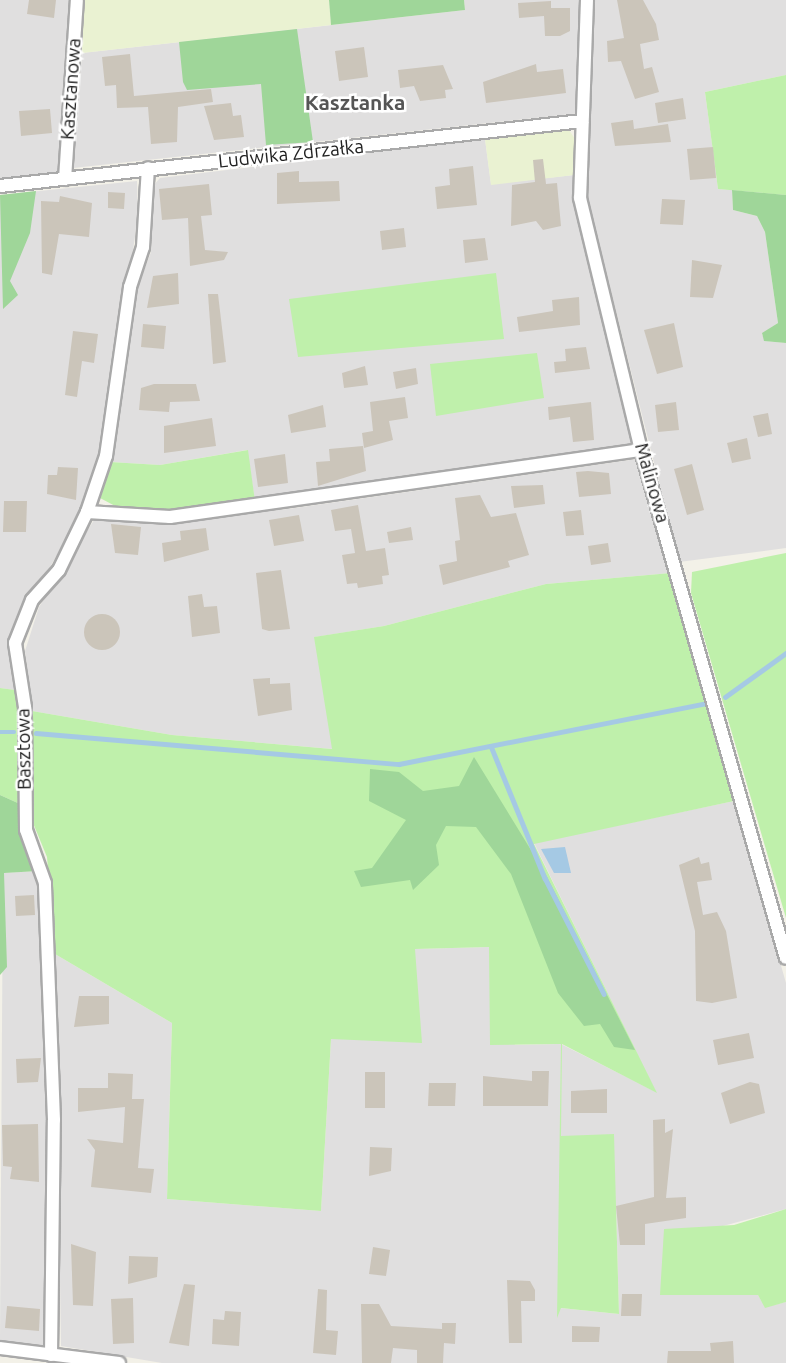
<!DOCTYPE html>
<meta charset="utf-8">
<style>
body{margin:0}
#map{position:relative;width:786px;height:1363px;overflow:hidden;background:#f3f1e8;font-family:Ubuntu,sans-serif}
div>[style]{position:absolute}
.residential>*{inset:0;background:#e0dfdf}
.farmland>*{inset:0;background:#eaf2d2}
.grass>*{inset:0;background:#bff0ab}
.forest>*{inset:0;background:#9fd699}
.water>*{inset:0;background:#a5c9e4}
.stream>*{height:4.5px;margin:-2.25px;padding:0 2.25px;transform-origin:2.25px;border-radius:2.25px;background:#a5c9e4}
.building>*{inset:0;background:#cbc5ba}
.round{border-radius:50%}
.roads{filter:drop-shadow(2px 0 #a9a9a9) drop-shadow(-2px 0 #a9a9a9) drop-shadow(0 2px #a9a9a9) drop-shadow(0 -2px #a9a9a9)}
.street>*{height:12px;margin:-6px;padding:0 6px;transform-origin:6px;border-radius:6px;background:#fff}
span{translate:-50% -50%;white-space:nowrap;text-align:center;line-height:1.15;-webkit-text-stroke:5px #fff;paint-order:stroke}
.street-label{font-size:19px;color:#222}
.neighbourhood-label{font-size:21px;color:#555;font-weight:700}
</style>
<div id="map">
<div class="residential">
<i style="clip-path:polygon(0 0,72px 0,60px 173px,0 179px)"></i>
<i style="clip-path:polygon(464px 0,582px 0,581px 113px,73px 168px,82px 53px,465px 10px)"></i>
<i style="clip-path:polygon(593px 0,786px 0,786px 75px,705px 92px,718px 189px,732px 190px,733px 210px,757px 216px,765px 232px,778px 323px,762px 334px,765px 341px,786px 343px,786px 548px,679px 562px,587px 196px)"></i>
<i style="clip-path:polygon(485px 139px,491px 184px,574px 175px,574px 198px,635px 444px,255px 501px,247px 450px,160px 465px,110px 462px,138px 286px,151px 252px,153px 186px,160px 178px)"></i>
<i style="clip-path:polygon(137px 181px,138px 217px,103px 447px,81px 513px,34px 595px,26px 593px,9px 641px,15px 690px,0 688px,0 195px)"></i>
<i style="clip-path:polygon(637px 459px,671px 573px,546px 584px,384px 626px,315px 637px,333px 749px,172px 735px,32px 711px,25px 651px,39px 607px,96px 517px,171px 520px,288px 509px)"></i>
<i style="clip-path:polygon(evenodd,734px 801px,786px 983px,786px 1209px,719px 1227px,660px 1294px,758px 1295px,765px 1307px,786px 1302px,786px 1363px,162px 1363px,61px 1346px,55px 954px,172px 1023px,167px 1199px,321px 1211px,331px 1039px,415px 949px,490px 947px,515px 1045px,561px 1044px,656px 1092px,534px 843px,734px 801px,616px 1206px,619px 1314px,560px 1308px,616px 1206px)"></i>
<i style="clip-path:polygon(38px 871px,50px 1161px,45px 1348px,0 1340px,3px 873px)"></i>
</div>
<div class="farmland">
<i style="clip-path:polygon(84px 0,329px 0,331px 25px,82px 53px)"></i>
<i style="clip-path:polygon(569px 130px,575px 139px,574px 175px,491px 185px,485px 139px)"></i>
</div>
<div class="grass">
<i style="clip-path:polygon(786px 75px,786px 195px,718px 189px,705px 92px)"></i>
<i style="clip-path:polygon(496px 273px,504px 339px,298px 357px,289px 299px)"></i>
<i style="clip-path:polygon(537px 353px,544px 398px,436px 416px,430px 364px)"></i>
<i style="clip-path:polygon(248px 450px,255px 501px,177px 511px,119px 508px,100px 498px,110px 462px,160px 465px)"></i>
<i style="clip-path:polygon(786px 553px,786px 918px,691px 593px,692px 572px)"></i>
<i style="clip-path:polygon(671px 573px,734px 801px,534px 844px,657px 1093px,562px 1044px,561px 1136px,614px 1134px,619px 1314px,561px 1308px,557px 1318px,561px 1044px,490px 1045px,489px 947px,415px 949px,422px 1043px,331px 1039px,321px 1211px,167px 1199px,172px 1023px,55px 954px,47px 857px,33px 823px,32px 711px,172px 735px,332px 749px,314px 637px,384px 626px,546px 584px)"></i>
<i style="clip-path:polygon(0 688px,15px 690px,20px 708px,20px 804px,0 795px)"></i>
<i style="clip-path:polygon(786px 1209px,786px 1302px,765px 1308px,758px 1295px,660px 1295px,664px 1229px,734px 1225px)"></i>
</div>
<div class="forest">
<i style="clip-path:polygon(329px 0,464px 0,465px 10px,331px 25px)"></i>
<i style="clip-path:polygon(297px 29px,313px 142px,266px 145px,261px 84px,187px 90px,183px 82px,179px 42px)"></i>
<i style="clip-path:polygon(732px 190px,786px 195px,786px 343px,764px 341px,762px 333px,778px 323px,765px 232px,757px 216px,733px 210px)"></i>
<i style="clip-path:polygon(36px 191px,30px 233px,10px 281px,18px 295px,3px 309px,0 195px)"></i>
<i style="clip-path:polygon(474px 757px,545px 873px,635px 1050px,614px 1047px,600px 1024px,584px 1026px,558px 993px,511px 874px,476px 827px,446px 826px,436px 845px,439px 865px,413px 890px,410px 880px,361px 887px,354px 871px,372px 868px,406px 820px,369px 801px,370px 769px,399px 772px,423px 791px,459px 786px)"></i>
<i style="clip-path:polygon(0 795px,20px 804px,38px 871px,4px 873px,7px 967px,0 975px)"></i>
</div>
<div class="water">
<i style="clip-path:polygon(565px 847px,571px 873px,554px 873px,541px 849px)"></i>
</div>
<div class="stream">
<i style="left:725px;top:697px;width:75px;rotate:-35.8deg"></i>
<i style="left:0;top:732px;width:14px"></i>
<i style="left:36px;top:733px;width:364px;rotate:4.9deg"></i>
<i style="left:399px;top:764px;width:313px;rotate:-11.2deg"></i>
<i style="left:491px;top:746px;width:143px;rotate:67.8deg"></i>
<i style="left:545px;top:878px;width:130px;rotate:63deg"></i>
</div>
<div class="building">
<i style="clip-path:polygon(29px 0,56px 0,54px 18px,27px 14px)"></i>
<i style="clip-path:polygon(617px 0,643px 0,656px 24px,659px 40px,640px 44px,644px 69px,652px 67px,659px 92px,635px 99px,621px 61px,608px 62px,607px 41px,624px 38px)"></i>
<i style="clip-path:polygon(551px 1px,551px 8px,570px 8px,570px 31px,560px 36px,545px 36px,544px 16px,519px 18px,518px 3px)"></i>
<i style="clip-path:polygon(364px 47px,368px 77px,339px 81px,335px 51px)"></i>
<i style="clip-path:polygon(130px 54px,134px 96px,211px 89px,213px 102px,178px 107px,177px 142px,151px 144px,148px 107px,117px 108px,116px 85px,105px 86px,102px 57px)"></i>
<i style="clip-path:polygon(536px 64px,537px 72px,563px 69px,566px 93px,486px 103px,483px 82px)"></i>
<i style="clip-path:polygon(443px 65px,453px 89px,445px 90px,446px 98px,420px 101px,414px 86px,400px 88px,398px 70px)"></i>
<i style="clip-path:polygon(683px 98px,686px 119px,658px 123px,655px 103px)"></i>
<i style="clip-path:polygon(231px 103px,233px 116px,241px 115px,244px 137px,214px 140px,204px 106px)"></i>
<i style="clip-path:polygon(50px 109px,52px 133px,21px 136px,19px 111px)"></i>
<i style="clip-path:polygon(633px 120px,634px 129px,668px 124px,671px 142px,615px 146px,611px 123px)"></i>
<i style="clip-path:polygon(713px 147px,716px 178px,690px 180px,687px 149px)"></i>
<i style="clip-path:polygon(543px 159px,546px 184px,557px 183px,561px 226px,543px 230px,536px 221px,511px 226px,512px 185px,535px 182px,533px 160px)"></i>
<i style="clip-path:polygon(473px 166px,477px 205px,437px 209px,435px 187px,450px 185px,449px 169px)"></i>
<i style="clip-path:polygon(299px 171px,299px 182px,339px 181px,340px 201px,277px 204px,277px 173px)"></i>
<i style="clip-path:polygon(209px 184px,212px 215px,201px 216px,205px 250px,228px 252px,224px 260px,190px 266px,188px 218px,162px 220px,159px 189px)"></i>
<i style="clip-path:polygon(108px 192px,125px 193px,124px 209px,108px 208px)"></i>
<i style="clip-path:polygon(60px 196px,92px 203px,89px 237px,59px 234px,52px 275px,42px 273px,41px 201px,59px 202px)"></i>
<i style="clip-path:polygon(662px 199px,685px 200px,683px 225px,660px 224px)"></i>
<i style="clip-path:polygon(404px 228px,406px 247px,382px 250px,380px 231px)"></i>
<i style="clip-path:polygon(485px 238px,488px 260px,465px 263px,463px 240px)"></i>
<i style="clip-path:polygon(692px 260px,722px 265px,713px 298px,690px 297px)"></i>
<i style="clip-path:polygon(178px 273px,179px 304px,147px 308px,153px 276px)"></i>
<i style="clip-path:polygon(208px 294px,218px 294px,226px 362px,213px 364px)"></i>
<i style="clip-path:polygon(579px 297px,580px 325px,519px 332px,517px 317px,553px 311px,552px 300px)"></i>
<i style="clip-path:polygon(674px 323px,683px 367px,657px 374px,644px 330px)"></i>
<i style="clip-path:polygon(143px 324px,166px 326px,164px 349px,141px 347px)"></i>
<i style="clip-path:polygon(73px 331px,98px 334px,94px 363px,82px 361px,77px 397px,65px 395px)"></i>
<i style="clip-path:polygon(586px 347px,590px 369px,555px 373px,554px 362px,566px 361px,565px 349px)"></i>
<i style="clip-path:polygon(365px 366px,368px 385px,344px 388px,342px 373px)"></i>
<i style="clip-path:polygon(416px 368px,418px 384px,396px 389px,393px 372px)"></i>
<i style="clip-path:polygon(154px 384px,196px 384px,200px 401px,170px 402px,169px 412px,139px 410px,141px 388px)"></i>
<i style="clip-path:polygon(405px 397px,408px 418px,389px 421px,393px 440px,364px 448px,362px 433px,373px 431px,370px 402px)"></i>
<i style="clip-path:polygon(591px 402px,594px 440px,573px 442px,570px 417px,549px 420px,548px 407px)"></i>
<i style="clip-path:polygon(676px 402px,679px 430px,658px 432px,655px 405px)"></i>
<i style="clip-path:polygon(323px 405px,326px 427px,291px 433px,288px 415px)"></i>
<i style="clip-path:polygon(768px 413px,772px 434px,758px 437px,753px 416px)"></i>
<i style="clip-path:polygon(212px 418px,216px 446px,164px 453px,164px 426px)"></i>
<i style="clip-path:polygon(747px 438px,751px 459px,732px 463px,727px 443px)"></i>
<i style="clip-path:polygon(363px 446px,366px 471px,318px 486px,316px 462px,330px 461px,329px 449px)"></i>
<i style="clip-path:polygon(285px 454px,288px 483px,258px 487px,254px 459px)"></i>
<i style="clip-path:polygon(692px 464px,704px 510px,687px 515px,674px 469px)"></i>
<i style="clip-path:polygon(58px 467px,78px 468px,76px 500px,47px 494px,48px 475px,57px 475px)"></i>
<i style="clip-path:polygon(588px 471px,609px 473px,611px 494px,579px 497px,576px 472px)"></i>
<i style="clip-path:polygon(543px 485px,545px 504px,514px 508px,511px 486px)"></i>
<i style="clip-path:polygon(480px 495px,491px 517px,516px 513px,529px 555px,508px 561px,510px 567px,443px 585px,439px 565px,457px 561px,455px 541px,460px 540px,455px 498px)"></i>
<i style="clip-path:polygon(4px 501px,27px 501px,26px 532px,3px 532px)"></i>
<i style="clip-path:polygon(358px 505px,366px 551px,385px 548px,389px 575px,382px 576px,383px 584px,358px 588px,357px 583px,347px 584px,342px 555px,355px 553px,351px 529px,335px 531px,331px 510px)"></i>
<i style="clip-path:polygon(581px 510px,584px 535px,566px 536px,563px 512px)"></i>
<i style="clip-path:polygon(299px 515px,304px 541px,274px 546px,269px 520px)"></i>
<i style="clip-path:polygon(111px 524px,141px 527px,138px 555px,115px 553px)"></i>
<i style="clip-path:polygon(411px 527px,413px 540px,389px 543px,387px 532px)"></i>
<i style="clip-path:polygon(206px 528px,209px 550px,164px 562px,162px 543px,181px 540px,180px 531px)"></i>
<i style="clip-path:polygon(608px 543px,611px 562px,591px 565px,588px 546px)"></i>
<i style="clip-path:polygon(281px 570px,290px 629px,269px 631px,262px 629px,256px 573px)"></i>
<i style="clip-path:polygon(202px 594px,204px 607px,217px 606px,220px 633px,192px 637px,188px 596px)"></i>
<i class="round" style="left:84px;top:614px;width:36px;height:36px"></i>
<i style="clip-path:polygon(270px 678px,270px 684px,290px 683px,292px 710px,258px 716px,253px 679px)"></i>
<i style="clip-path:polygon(699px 857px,701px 864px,709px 862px,712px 880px,697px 882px,703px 915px,717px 912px,726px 931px,737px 998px,712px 1003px,696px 1001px,695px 931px,679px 865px)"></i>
<i style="clip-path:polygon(34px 895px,35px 915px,16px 916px,15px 896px)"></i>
<i style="clip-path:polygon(79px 996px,109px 996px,109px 1024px,74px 1027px)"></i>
<i style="clip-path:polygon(749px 1033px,754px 1058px,718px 1065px,713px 1040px)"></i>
<i style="clip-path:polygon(41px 1058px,38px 1082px,17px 1083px,16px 1059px)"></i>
<i style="clip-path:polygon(532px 1071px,549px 1071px,548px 1106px,483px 1106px,483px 1076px,532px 1081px)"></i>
<i style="clip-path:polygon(365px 1072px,385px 1072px,385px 1108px,365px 1108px)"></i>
<i style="clip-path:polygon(108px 1073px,133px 1074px,132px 1099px,144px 1099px,138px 1168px,154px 1169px,151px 1193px,91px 1187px,95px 1150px,87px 1139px,123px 1143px,125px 1107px,78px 1112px,78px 1088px,108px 1088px)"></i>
<i style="clip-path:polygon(750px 1082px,759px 1084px,765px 1113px,730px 1124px,721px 1093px)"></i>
<i style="clip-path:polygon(429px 1083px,456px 1083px,455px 1106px,428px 1106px)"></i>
<i style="clip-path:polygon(607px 1089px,607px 1113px,571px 1113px,571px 1091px)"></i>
<i style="clip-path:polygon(665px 1119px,665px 1133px,673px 1129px,666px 1198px,686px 1197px,686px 1218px,645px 1224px,645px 1245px,620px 1245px,616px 1206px,654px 1197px,653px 1120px)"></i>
<i style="clip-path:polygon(38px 1124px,39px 1182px,10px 1179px,12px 1167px,3px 1166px,2px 1125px)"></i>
<i style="clip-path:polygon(370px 1147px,392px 1148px,391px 1171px,369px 1176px)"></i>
<i style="clip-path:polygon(71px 1244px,96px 1252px,93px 1306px,73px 1305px)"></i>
<i style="clip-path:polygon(373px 1247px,390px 1250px,386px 1276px,369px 1274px)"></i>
<i style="clip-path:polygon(129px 1256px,158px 1257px,157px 1277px,128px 1284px)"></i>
<i style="clip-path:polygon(507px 1280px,530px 1281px,535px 1290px,535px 1301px,521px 1301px,522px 1343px,509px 1343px)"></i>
<i style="clip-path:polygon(184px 1284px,195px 1285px,189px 1346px,169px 1343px)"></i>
<i style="clip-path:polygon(318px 1289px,327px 1290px,326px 1330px,338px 1331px,336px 1355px,313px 1353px)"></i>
<i style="clip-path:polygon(622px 1294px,642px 1294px,641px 1316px,621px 1316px)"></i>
<i style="clip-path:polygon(133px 1298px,134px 1343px,113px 1344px,111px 1299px)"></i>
<i style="clip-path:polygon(361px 1304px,379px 1304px,391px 1326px,442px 1329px,442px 1323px,456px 1323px,455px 1344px,444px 1343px,443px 1363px,417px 1363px,417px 1350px,393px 1348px,391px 1363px,362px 1363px)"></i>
<i style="clip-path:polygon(7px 1306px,40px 1309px,39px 1331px,5px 1328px)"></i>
<i style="clip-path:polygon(225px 1311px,241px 1312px,239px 1346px,212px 1344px,213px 1319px,224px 1320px)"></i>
<i style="clip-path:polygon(572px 1326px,600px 1327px,599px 1342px,572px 1342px)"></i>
<i style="clip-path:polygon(733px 1341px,734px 1363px,667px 1363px,668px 1351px,711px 1351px,710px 1343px)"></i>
</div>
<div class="roads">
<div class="street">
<i style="left:587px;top:0;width:198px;rotate:92deg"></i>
<i style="left:580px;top:198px;width:259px;rotate:76.4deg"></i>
<i style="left:641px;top:450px;width:528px;rotate:74.07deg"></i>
<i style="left:65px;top:179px;width:179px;rotate:-86.2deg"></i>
<i style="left:0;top:186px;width:586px;rotate:-6.37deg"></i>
<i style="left:87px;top:512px;width:83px;rotate:3.4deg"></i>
<i style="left:170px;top:517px;width:476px;rotate:-8.1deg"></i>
<i style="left:0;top:1348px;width:120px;rotate:7.2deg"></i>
<i style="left:51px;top:1355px;width:235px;rotate:-89.3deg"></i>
<i style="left:54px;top:1120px;width:237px;rotate:-92.2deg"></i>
<i style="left:45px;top:883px;width:56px;rotate:-109.7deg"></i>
<i style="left:26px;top:830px;width:123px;rotate:-90.5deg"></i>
<i style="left:25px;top:707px;width:65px;rotate:-98.9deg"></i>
<i style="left:15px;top:643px;width:46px;rotate:-68.4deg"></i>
<i style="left:32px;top:600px;width:40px;rotate:-48deg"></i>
<i style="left:59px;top:570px;width:64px;rotate:-64.2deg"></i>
<i style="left:87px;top:512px;width:59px;rotate:-71.3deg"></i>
<i style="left:106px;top:456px;width:171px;rotate:-81.9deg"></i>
<i style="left:130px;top:287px;width:42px;rotate:-72deg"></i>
<i style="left:143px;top:247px;width:79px;rotate:-86.4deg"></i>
</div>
</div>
<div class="street-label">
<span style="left:71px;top:89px;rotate:-86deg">Kasztanowa</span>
<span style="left:291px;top:154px;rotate:-6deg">Ludwika Zdrzałka</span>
<span style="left:652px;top:483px;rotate:74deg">Malinowa</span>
<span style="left:24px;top:749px;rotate:-91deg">Basztowa</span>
</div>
<div class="neighbourhood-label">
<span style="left:355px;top:102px">Kasztanka</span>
</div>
</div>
